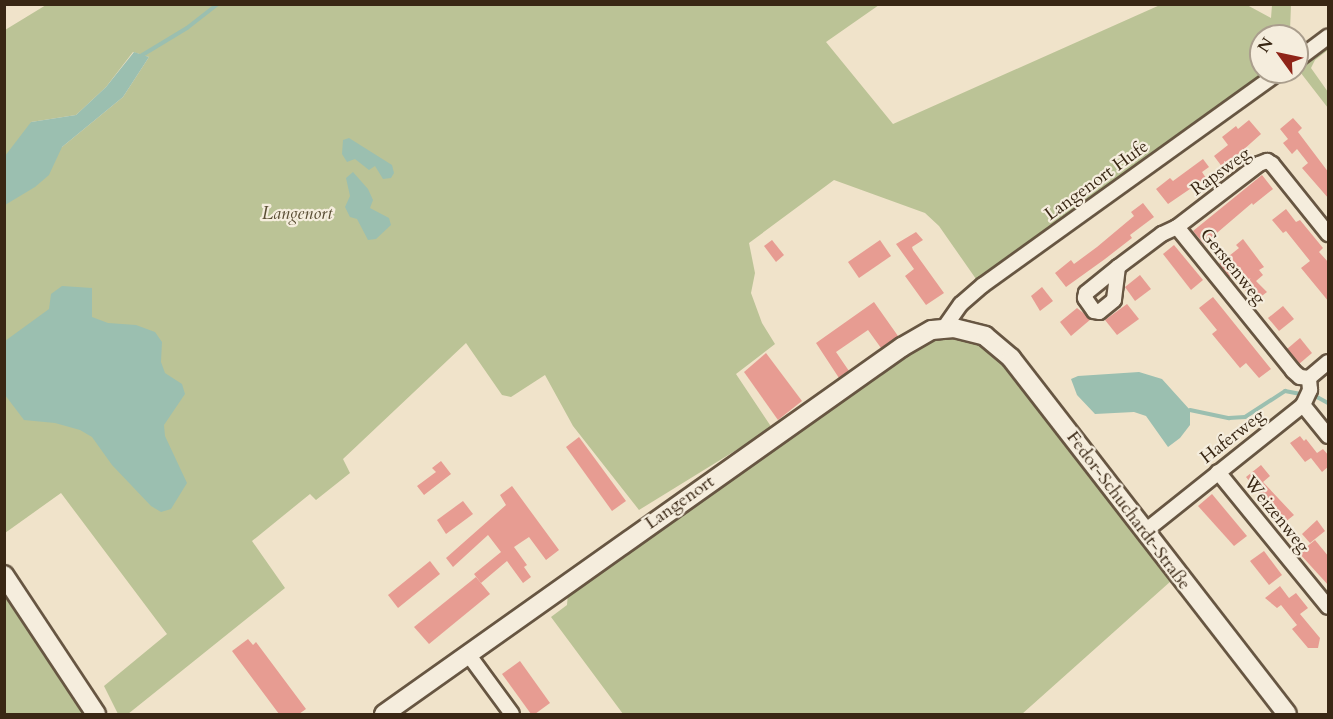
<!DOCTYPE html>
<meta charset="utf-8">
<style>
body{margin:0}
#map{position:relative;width:1333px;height:719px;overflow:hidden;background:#f0e3ca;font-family:Cardo,serif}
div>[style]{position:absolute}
.green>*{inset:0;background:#bbc396}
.water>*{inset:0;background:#9bbfb0}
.stream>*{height:4px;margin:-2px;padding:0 2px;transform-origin:2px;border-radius:2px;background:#9bbfb0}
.building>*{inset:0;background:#e79c92}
.roads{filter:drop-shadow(2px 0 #675642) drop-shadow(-2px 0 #675642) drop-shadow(0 2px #675642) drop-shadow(0 -2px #675642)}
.minor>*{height:14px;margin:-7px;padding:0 7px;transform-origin:7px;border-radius:7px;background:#f5eddd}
.tertiary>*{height:18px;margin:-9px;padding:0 9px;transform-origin:9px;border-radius:9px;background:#f5eddd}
span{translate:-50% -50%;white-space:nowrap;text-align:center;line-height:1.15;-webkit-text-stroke:4.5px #f5eddd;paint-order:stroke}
.street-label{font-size:18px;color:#392714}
.park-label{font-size:18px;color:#5a4e34;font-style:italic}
.frame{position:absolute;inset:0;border:6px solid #392714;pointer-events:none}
.north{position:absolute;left:1249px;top:24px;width:60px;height:60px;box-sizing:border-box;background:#f5eddd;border:2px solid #aa9e8d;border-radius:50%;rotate:303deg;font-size:16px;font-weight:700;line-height:24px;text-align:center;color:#392714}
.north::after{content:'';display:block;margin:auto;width:21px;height:27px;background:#8f2418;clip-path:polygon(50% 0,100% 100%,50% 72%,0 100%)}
</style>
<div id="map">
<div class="green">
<i style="clip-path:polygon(evenodd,46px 5px,879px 5px,826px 42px,893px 124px,1160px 5px,1247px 5px,1271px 18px,1272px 5px,1291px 5px,1290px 31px,1294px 36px,1261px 36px,1261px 72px,1283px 72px,983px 289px,939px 226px,925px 213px,834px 180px,749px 243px,755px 273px,751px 293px,762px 323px,775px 344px,736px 374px,772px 428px,639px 510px,573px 426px,545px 375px,511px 397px,502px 395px,466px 343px,343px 459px,350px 473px,316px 500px,310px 494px,252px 541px,285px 588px,128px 714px,118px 714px,104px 686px,167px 634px,61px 493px,5px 533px,5px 30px,46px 5px,133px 52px,149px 57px,123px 97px,62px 147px,25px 153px,31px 122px,76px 115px,106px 87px,133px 52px)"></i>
<i style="clip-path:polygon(1328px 28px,1328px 50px,1315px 60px,1311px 68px,1328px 92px,1328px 108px,1297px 68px,1297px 40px,1303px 47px)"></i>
<i style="clip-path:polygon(947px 334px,982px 343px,1001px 357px,1171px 581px,1022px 714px,623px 714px,551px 617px,567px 605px,568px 593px,923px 341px)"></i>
<i style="clip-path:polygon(5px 591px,15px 610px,24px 618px,84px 714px,4px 714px)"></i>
</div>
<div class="water">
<i style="clip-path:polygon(134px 52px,149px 57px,123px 97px,62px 147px,49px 175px,35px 187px,5px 205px,5px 156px,31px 122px,76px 115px,106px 87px)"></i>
<i style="clip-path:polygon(349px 138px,392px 165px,394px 173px,391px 178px,383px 179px,375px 166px,369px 170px,355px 159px,347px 162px,342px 154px,343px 140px)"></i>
<i style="clip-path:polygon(353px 172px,368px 189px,373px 200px,370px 208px,389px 218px,391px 225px,376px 239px,368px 240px,357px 219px,350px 217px,345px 207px,350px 196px,346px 178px)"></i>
<i style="clip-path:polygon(62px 286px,92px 288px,92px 317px,108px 323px,136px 325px,155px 332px,162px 342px,161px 362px,165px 373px,182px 384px,185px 394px,164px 425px,165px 436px,187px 483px,171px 509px,161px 512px,151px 506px,112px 465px,92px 437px,80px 430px,55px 423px,24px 420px,5px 395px,5px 341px,49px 309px,51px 294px)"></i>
<i style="clip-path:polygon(1139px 372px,1162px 379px,1190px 410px,1190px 425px,1180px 438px,1168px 447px,1146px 416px,1134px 412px,1095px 414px,1077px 395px,1071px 379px,1078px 376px)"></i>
</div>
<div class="stream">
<i style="left:139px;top:57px;width:56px;rotate:-31.1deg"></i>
<i style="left:187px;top:28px;width:39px;rotate:-38deg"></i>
<i style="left:1190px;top:410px;width:40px;rotate:12deg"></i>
<i style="left:1229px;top:418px;width:16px;rotate:-4deg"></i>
<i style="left:1245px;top:417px;width:48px;rotate:-33deg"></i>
<i style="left:1285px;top:391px;width:33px;rotate:11deg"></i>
<i style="left:1317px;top:397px;width:13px;rotate:29deg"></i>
</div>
<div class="building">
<i style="clip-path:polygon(1293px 118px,1302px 128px,1298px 132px,1329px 173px,1329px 199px,1302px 168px,1308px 163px,1297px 149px,1292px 154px,1283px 143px,1288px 139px,1280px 129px)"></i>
<i style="clip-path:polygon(1249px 120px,1261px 134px,1223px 168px,1214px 156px,1228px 145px,1222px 137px,1236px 126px,1238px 129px)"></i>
<i style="clip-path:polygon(1203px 159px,1209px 167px,1202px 172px,1206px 178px,1168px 204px,1156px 189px,1170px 178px,1173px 181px)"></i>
<i style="clip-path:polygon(1262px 175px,1273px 189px,1253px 205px,1252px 203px,1204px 244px,1193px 231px)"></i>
<i style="clip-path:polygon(1143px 203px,1154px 217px,1130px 235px,1132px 238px,1105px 259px,1066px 287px,1055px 273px,1071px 260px,1074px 264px,1097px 247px,1134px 216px,1131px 212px)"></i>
<i style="clip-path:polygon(1286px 209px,1296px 222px,1300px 220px,1323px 248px,1319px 252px,1329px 263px,1329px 302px,1301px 268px,1310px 261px,1286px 231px,1283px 233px,1272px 220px)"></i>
<i style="clip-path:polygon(916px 232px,923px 240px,912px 247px,913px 250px,944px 293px,926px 305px,905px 276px,914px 269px,896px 244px)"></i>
<i style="clip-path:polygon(1243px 239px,1264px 267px,1259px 270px,1263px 275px,1256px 281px,1267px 292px,1254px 302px,1245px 290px,1252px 284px,1240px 269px,1229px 277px,1219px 264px,1239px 248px,1236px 245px)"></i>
<i style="clip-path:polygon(772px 240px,784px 255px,776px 262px,764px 246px)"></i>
<i style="clip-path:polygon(880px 240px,891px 256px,859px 278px,848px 262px)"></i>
<i style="clip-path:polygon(1174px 245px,1203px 280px,1191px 290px,1163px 254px)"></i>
<i style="clip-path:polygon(1140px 275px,1151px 289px,1135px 301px,1125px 287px)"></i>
<i style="clip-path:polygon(1042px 287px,1053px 301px,1040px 311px,1031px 296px)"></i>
<i style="clip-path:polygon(1213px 297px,1271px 369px,1259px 378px,1246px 363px,1240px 368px,1212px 334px,1217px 330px,1199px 308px)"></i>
<i style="clip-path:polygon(874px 302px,898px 336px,881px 348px,868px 330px,836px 352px,849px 371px,839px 378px,816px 343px)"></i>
<i style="clip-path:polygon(1127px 304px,1139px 319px,1117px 335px,1105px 320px)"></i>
<i style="clip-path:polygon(1283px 306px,1294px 319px,1279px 331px,1268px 318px)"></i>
<i style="clip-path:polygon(1077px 308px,1091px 319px,1071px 336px,1060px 322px)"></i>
<i style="clip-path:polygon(1300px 338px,1312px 353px,1299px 364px,1287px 349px)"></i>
<i style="clip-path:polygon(766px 353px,802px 401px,778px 420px,744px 372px)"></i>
<i style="clip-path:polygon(1300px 436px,1304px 441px,1306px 439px,1317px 453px,1323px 449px,1329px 456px,1329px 466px,1322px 472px,1311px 458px,1305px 462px,1290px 443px)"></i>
<i style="clip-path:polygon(579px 437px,626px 501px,612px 511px,566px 447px)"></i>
<i style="clip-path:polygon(441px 461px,451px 474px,424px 495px,417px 486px,436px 472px,432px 468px)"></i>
<i style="clip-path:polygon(1261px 465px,1270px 476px,1263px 482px,1294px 515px,1279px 527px,1261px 502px,1264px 500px,1246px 477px)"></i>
<i style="clip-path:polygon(512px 486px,559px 550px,546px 560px,529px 537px,514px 547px,527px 565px,524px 567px,531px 577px,523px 583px,507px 561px,481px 583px,474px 574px,501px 552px,488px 535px,453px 567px,446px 558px,506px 505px,500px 495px)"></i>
<i style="clip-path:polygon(1212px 494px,1247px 536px,1234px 546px,1198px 506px)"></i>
<i style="clip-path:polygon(463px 501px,473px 514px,446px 534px,437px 520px)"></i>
<i style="clip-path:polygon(1317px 520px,1325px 531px,1310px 543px,1302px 534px)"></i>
<i style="clip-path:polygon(1315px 540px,1329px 557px,1329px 586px,1299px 553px)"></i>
<i style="clip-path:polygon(1264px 551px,1282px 575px,1269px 585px,1250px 561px)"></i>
<i style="clip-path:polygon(430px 561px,440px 574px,398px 608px,388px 595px)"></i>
<i style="clip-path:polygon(476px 577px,490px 594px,429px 644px,414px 627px)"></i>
<i style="clip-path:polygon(1280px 586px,1289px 598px,1296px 593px,1308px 608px,1300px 614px,1320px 638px,1318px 648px,1308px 648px,1292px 629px,1297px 625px,1281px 605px,1277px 608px,1265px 598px)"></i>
<i style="clip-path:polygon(248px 639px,253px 645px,256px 642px,306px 709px,299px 714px,279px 714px,232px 651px)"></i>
<i style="clip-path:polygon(520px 661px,550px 703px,535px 714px,531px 714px,502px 674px)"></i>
</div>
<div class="roads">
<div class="minor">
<i style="left:1297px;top:60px;width:39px;rotate:-37deg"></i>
<i style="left:1177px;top:227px;width:103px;rotate:-37.5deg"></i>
<i style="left:1259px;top:164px;width:9px;rotate:-21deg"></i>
<i style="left:1267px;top:161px;width:6px;rotate:31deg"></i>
<i style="left:1272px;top:164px;width:90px;rotate:51.3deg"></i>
<i style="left:1118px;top:267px;width:33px;rotate:97deg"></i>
<i style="left:1114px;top:300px;width:19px;rotate:141deg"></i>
<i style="left:1099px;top:312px;width:5px;rotate:-169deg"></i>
<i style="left:1094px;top:311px;width:16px;rotate:-125deg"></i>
<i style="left:1085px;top:298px;width:5px;rotate:-79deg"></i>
<i style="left:1086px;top:293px;width:41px;rotate:-39.1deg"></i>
<i style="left:1118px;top:267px;width:55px;rotate:-36.9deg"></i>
<i style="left:1162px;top:234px;width:17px;rotate:-25deg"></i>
<i style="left:1177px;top:227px;width:185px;rotate:51.1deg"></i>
<i style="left:1293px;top:371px;width:9px;rotate:41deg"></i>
<i style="left:1300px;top:377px;width:9px;rotate:6deg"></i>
<i style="left:944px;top:328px;width:29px;rotate:-55deg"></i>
<i style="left:961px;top:304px;width:29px;rotate:-41deg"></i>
<i style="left:983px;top:285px;width:365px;rotate:-35.7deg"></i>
<i style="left:1303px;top:405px;width:40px;rotate:51deg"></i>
<i style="left:1218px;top:472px;width:174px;rotate:50.8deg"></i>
<i style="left:1144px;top:532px;width:203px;rotate:-38.6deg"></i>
<i style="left:1303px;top:405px;width:17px;rotate:-65deg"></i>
<i style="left:1310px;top:390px;width:12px;rotate:-95deg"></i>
<i style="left:1309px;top:378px;width:25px;rotate:-40deg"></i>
<i style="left:468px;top:654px;width:74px;rotate:53.7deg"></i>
</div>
<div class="tertiary">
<i style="left:4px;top:575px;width:167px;rotate:56.5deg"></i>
<i style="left:384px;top:714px;width:635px;rotate:-35.32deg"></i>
<i style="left:902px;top:347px;width:34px;rotate:-30deg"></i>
<i style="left:932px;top:330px;width:22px;rotate:-5deg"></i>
<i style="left:954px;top:328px;width:32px;rotate:14deg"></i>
<i style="left:985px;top:336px;width:34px;rotate:40deg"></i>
<i style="left:1011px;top:358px;width:450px;rotate:52.2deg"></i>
</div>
</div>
<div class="street-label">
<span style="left:1221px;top:172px;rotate:-36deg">Rapsweg</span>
<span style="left:1097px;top:181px;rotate:-36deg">Langenort Hufe</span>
<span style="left:1232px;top:267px;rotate:51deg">Gerstenweg</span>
<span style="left:1233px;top:437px;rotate:-38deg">Haferweg</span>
<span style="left:680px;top:503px;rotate:-35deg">Langenort</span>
<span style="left:1128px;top:511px;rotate:53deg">Fedor-Schuchardt-Straße</span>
<span style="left:1276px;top:515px;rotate:51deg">Weizenweg</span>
</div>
<div class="park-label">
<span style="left:297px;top:214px">Langenort</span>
</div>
<div class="frame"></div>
<div class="north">N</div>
</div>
